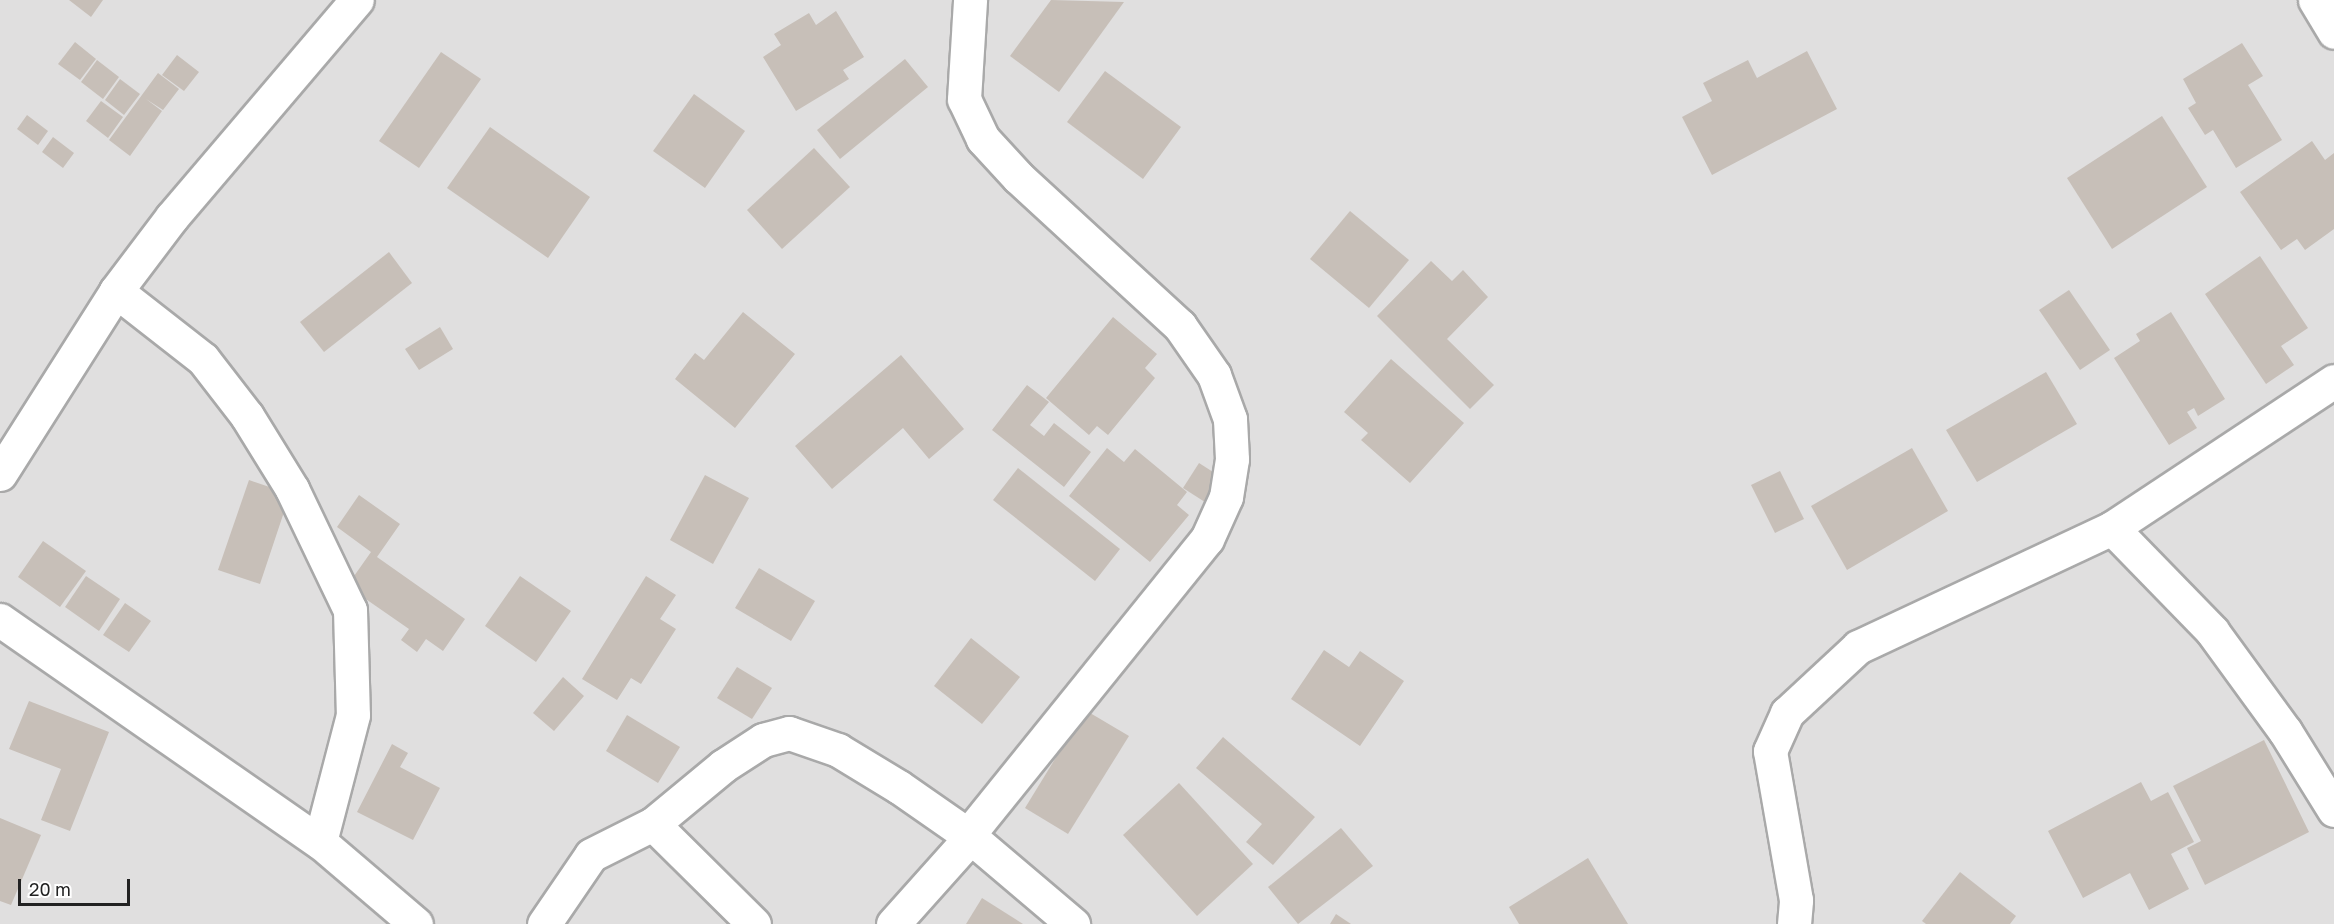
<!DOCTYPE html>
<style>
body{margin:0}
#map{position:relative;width:2334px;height:924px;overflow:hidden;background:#f2efe9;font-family:"Golos Text",sans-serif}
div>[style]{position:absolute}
.residential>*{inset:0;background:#e0dfdf}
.building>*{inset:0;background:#c7bfb8}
.roads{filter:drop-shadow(2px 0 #a9a9a9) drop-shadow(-2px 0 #a9a9a9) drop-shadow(0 2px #a9a9a9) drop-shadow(0 -2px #a9a9a9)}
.minor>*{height:33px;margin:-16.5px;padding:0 16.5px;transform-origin:16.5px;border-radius:16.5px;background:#fff}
.tertiary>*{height:33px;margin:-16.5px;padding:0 16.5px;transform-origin:16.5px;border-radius:16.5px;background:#fff}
span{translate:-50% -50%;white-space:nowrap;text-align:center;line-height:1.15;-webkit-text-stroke:4.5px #fff;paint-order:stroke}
.scale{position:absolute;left:18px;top:879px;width:112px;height:27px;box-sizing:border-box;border:3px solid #222;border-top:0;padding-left:8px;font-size:18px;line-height:21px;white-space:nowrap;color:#222;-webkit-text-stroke:4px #fff;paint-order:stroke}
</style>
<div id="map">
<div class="residential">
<i style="clip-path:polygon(0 0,2334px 0,2334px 924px,0 924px)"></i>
</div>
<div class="building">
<i style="clip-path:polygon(69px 0,103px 0,91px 17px)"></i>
<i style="clip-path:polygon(1051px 0,1124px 2px,1059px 92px,1010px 56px)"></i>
<i style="clip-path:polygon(836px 11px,864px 57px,843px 70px,849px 79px,796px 111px,763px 57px,781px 45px,774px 34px,809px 13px,816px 25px)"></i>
<i style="clip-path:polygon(75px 42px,96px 59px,80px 80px,58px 64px)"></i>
<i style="clip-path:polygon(2242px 43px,2263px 76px,2248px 85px,2282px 140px,2236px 168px,2213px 130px,2205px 135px,2188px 108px,2196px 103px,2183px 79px)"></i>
<i style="clip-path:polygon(1807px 51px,1837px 109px,1712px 175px,1682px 117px,1712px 101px,1703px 83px,1748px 60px,1757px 78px)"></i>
<i style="clip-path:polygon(441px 52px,481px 79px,419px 168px,379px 141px)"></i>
<i style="clip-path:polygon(177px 55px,199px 72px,184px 91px,162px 75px)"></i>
<i style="clip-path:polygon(905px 59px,928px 87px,840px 159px,817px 130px)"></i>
<i style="clip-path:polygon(97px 60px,119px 77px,103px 99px,81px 82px)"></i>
<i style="clip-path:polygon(1105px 71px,1181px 127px,1143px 179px,1067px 122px)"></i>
<i style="clip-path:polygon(158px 73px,179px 89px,163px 110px,146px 99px,162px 111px,130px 156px,109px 140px)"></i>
<i style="clip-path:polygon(120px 79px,140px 94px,124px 115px,105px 100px)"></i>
<i style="clip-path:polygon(694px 94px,745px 131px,705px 188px,653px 151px)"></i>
<i style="clip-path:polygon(101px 101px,123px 117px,108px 138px,86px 121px)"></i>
<i style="clip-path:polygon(27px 115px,48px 131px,38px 145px,17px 129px)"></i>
<i style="clip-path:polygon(2162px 116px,2207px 187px,2112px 249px,2067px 178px)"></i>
<i style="clip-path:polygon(490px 127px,590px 197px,548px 258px,447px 188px)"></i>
<i style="clip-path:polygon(53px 137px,74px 153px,63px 168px,42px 152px)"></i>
<i style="clip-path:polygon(2312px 141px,2325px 160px,2334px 153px,2334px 229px,2305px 250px,2297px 239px,2281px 250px,2240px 192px)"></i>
<i style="clip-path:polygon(814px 148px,850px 187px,782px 249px,747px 210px)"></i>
<i style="clip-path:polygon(1350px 211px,1409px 260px,1369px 308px,1310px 259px)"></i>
<i style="clip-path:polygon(389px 252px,412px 283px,324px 352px,300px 322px)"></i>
<i style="clip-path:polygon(2260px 256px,2308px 328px,2281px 346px,2294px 365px,2266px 384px,2205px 294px)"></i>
<i style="clip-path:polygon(1431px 261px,1452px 281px,1463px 270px,1488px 297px,1447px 339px,1494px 385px,1470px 409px,1377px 316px)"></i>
<i style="clip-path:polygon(2069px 290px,2110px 350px,2080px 370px,2039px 310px)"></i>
<i style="clip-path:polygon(743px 312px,795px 354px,735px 428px,675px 379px,695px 353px,704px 360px)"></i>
<i style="clip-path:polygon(2171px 312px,2225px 399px,2198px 416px,2194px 408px,2187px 412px,2197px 428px,2169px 445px,2114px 358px,2140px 341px,2136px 334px)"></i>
<i style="clip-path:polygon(1113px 317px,1157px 354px,1145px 368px,1155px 378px,1108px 435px,1097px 426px,1089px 435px,1046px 398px)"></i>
<i style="clip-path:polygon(440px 327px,453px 349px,419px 370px,405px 349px)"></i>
<i style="clip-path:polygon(901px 355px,964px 429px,929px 459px,903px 428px,832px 489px,795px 446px)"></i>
<i style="clip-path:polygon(1391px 359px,1464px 423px,1410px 483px,1361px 440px,1368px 433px,1344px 412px)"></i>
<i style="clip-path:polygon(2046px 372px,2077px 424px,1977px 482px,1946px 430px)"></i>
<i style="clip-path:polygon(1027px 385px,1049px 402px,1030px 425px,1044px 436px,1054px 423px,1091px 452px,1064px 487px,992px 430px)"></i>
<i style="clip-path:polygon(1107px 448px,1124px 462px,1135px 449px,1187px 492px,1177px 505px,1189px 515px,1150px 562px,1069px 496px)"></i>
<i style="clip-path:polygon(1912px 448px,1948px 511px,1847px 570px,1811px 506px)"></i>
<i style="clip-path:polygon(1199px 463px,1224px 479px,1208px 504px,1183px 488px)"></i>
<i style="clip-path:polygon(1018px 468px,1120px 549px,1095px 581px,993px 500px)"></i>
<i style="clip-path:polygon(1780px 471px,1804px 519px,1775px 533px,1751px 485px)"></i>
<i style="clip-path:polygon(705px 475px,749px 498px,713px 564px,670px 540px)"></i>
<i style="clip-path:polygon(249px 480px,290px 494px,260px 584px,218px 570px)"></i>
<i style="clip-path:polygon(359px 495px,400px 524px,377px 557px,465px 619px,443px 651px,426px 639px,417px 652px,401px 640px,409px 629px,347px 586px,371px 552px,337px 527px)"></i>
<i style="clip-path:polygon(43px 541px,86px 571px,60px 607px,18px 577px)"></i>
<i style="clip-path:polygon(759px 568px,815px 601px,791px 641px,735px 608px)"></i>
<i style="clip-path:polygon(86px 576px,120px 599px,99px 631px,65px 607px)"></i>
<i style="clip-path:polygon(520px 576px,571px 611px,536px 662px,485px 626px)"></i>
<i style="clip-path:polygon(646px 576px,676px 595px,660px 619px,676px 629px,641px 684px,631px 678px,617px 700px,582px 679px)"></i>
<i style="clip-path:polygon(125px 603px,151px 621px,129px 652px,103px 635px)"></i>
<i style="clip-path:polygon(971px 638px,1020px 677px,982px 724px,934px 686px)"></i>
<i style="clip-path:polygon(1324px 650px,1349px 667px,1360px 651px,1404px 681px,1360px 746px,1291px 699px)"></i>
<i style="clip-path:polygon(737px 667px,772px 688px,752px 719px,717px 698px)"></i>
<i style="clip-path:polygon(563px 677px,584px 696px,554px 731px,533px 713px)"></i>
<i style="clip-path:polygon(29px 701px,109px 732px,70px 831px,41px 820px,61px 769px,9px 749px)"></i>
<i style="clip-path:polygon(1085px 710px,1129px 736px,1068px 834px,1025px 808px)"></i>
<i style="clip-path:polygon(627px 715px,680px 747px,658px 783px,606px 751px)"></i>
<i style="clip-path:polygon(1223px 737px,1315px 817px,1273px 865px,1246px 842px,1262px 824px,1196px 768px)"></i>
<i style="clip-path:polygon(2264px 740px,2309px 832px,2205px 885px,2187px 848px,2201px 841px,2173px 786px)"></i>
<i style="clip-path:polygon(392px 744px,408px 753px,400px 767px,440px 788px,413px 840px,357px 812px)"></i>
<i style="clip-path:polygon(2141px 782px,2151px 801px,2168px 792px,2194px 842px,2171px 854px,2189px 889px,2149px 910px,2130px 873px,2083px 898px,2048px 831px)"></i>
<i style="clip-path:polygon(1179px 783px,1253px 864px,1197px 916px,1123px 835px)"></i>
<i style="clip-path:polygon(0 818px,41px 835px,11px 905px,0 901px)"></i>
<i style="clip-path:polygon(1341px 828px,1373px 866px,1298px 924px,1268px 887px)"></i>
<i style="clip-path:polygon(1588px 858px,1628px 924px,1519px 924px,1509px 907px)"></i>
<i style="clip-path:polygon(1960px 872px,2016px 916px,2010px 924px,1926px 924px,1922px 921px)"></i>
<i style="clip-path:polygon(982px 898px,1023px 924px,966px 924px)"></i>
<i style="clip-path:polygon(1336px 914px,1351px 924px,1330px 924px)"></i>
</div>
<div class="roads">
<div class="minor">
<i style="left:2315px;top:0;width:37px;rotate:59deg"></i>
<i style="left:116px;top:291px;width:110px;rotate:38deg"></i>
<i style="left:203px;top:359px;width:72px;rotate:52.3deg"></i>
<i style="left:247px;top:416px;width:86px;rotate:58.3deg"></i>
<i style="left:292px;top:489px;width:134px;rotate:64.4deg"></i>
<i style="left:350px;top:610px;width:105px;rotate:88.4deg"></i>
<i style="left:353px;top:715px;width:131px;rotate:104.6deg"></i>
<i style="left:2112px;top:528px;width:144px;rotate:45.8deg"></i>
<i style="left:2212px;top:631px;width:124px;rotate:53.9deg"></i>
<i style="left:2285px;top:731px;width:93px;rotate:58.2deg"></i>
<i style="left:0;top:620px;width:389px;rotate:34.8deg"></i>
<i style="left:320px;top:842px;width:126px;rotate:40.5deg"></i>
<i style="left:653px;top:824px;width:142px;rotate:44.7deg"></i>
<i style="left:968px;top:835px;width:380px;rotate:-51.1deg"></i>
<i style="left:1207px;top:539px;width:46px;rotate:-65.7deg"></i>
<i style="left:1226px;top:497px;width:38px;rotate:-81deg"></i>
<i style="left:1232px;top:459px;width:40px;rotate:-92.9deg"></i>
<i style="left:1230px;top:419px;width:47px;rotate:-110deg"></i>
<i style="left:1214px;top:375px;width:60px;rotate:-124.8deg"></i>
<i style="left:1180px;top:326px;width:220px;rotate:-137.4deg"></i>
<i style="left:1018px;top:177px;width:52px;rotate:-132.6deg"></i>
<i style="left:983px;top:139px;width:44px;rotate:-115.4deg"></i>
<i style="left:964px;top:99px;width:99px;rotate:-86.5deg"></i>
<i style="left:544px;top:924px;width:83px;rotate:-55.7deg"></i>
<i style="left:591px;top:855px;width:69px;rotate:-26.6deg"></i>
<i style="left:653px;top:824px;width:91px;rotate:-39.6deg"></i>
<i style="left:723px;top:766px;width:48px;rotate:-33deg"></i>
<i style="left:763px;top:740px;width:27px;rotate:-15deg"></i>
<i style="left:789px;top:733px;width:52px;rotate:19.1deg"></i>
<i style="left:838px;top:750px;width:71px;rotate:31.2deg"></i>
<i style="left:899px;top:787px;width:84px;rotate:34.8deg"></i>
<i style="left:968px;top:835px;width:138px;rotate:40.3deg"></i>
<i style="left:893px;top:924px;width:114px;rotate:-48.2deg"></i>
<i style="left:1794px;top:924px;width:24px;rotate:-85deg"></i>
<i style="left:1796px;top:900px;width:151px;rotate:-99.9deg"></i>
<i style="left:1770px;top:751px;width:42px;rotate:-65.9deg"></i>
<i style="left:1787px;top:713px;width:97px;rotate:-42.9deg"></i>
<i style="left:1858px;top:647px;width:280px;rotate:-25.1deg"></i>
<i style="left:2112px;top:528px;width:266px;rotate:-33.5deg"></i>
</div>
<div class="tertiary">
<i style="left:0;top:474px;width:217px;rotate:-57.6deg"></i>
<i style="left:116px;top:291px;width:93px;rotate:-52.9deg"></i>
<i style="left:172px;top:217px;width:285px;rotate:-49.6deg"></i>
</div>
</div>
<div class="scale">20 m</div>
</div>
